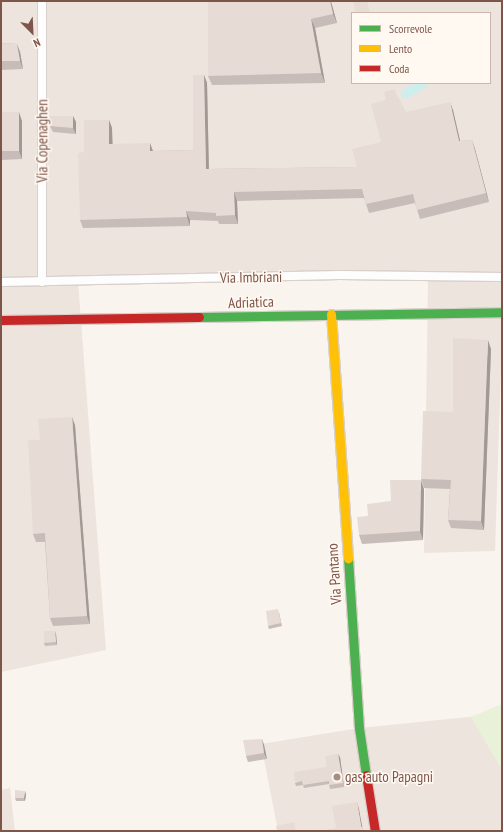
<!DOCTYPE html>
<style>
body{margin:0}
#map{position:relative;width:503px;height:832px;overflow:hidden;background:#faf4ef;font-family:"PT Sans Narrow",sans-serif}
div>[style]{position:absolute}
.industrial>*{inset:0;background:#ede4de}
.green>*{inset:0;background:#e9f1d8}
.water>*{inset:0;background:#ceeded}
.roads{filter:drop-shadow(1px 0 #d9cfcb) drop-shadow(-1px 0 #d9cfcb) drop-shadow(0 1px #d9cfcb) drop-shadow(0 -1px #d9cfcb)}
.lane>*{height:8px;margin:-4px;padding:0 4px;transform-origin:4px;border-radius:4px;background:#fefdfd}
.fast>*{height:9px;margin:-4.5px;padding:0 4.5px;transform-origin:4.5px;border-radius:4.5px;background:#4caf50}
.slow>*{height:9px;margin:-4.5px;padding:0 4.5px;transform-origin:4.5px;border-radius:4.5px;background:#ffc107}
.jam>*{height:9px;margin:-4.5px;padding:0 4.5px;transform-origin:4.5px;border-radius:4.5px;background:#c62828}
.wall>*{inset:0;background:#c7bcb7}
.shaded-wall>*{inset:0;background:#a29995}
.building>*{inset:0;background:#e7dbd5}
.dots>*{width:11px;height:11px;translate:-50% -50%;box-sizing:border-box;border:2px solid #fff9f2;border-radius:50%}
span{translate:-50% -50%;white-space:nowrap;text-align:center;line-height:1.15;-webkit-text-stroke:3px #fff9f2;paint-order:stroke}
.street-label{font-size:15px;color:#7e5549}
.poi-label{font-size:15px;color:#7e5549}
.left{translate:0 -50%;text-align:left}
.frame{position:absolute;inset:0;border:2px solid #7e5549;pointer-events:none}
.legend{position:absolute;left:351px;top:12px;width:140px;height:72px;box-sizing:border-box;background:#fff9f2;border:1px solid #cbb7ae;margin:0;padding:5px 7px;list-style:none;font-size:12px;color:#7e5549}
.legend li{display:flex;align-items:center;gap:8px;height:20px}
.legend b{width:20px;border:1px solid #cbb7ae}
.north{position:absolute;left:12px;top:12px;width:40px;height:40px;-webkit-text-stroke:3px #fff9f2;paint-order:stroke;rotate:156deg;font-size:11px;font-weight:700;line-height:16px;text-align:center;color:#7e5549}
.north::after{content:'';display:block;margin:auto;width:14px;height:18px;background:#7e5549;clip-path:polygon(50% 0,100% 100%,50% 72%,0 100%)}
</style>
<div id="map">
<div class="industrial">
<i style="clip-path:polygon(evenodd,1px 1px,502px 1px,502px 337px,495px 551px,424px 553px,428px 277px,78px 281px,106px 650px,1px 672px,1px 1px,352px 13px,490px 13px,490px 83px,352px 83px,352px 13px)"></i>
<i style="clip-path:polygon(478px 716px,502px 756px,502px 831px,278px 831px,261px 744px,359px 728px)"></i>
<i style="clip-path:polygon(10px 788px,15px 831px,1px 831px,1px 790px)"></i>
</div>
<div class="green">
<i style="clip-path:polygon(502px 704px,502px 770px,471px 717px)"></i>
</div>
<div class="water">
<i style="clip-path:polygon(415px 83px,426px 83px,427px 87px,406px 99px,401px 97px,401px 91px)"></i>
</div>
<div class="roads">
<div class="lane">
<i style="left:1px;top:282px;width:339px;rotate:-1.2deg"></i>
<i style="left:340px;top:275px;width:162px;rotate:0.7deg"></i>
<i style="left:42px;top:282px;width:281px;rotate:-90deg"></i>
</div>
<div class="fast">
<i style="left:199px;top:317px;width:303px;rotate:-0.9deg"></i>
<i style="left:348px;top:558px;width:170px;rotate:86.3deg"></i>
<i style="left:359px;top:728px;width:48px;rotate:81.5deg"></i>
</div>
<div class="slow">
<i style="left:331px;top:314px;width:245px;rotate:86deg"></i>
</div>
<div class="jam">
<i style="left:1px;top:320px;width:198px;rotate:-0.9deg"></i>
<i style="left:366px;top:775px;width:57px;rotate:80.9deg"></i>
</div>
</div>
<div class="wall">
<i style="clip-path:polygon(208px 1px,331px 1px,337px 23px,315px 28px,325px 83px,212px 85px,208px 76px)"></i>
<i style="clip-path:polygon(1px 43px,17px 44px,20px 52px,23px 69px,1px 70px)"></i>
<i style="clip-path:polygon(204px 75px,207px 83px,209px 169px,357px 167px,381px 142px,406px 112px,453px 110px,460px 141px,472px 140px,475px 149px,489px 202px,420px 219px,415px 203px,369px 213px,364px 198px,237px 201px,238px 224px,219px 224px,218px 221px,190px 220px,190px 226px,83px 228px,80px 220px,84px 152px,109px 120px,112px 128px,112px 144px,153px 151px,193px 150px)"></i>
<i style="clip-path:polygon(1px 112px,22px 121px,22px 159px,1px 160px)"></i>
<i style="clip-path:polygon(73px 116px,76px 122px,76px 134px,53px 132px,50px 126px)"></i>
<i style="clip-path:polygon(491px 349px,484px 530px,451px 528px,448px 520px,450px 489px,424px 488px,421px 479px,453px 412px)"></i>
<i style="clip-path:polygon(75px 425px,90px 624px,53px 626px,50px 618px,45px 542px,36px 542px,33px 534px,40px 440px)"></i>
<i style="clip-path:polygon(424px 489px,423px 540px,362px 544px,359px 535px,368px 516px)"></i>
<i style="clip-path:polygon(279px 612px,282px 626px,269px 629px,268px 626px)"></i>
<i style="clip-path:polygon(56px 634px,57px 645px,45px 646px,44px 643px)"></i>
<i style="clip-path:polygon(262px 739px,264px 745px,267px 759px,248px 762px,246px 756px)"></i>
<i style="clip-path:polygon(340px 757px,344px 787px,330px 789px,329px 784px,304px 788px,303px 785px,296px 786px,295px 783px,327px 767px)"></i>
<i style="clip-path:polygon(26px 794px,25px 801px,16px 801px,15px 798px)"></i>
</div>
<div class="shaded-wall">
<i style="clip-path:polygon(330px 1px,331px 1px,331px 2px,337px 23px,333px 14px)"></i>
<i style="clip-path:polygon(311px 19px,315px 28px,325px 83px,321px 73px)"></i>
<i style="clip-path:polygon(17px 44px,20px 52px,23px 69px,20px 61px)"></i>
<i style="clip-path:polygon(204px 75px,207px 83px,209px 177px,206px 169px)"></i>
<i style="clip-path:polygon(450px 102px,453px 110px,462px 149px,459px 141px)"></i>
<i style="clip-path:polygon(19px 112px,22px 121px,22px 159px,19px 151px)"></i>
<i style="clip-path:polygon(73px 116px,76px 122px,76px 134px,73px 128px)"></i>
<i style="clip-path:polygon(109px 120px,112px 128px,113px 153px,109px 144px)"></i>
<i style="clip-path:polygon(472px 140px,475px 149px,489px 202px,486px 193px)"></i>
<i style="clip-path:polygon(150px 143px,153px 151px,150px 151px)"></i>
<i style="clip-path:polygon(234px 192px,237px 201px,238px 224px,235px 215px)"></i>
<i style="clip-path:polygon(186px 211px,190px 220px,190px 226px,187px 217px)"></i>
<i style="clip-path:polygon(488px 340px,491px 349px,484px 530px,481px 521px)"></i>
<i style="clip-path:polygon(72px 417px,75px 425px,90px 624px,87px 616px)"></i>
<i style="clip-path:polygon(421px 480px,424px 489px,423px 540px,420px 531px)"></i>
<i style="clip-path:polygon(55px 631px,56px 634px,57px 645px,56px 642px)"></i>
<i style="clip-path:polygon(262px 739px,264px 745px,267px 759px,264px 753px)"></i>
<i style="clip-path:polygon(338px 754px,340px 757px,344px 787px,343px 783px)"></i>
<i style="clip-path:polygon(25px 791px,26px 794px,25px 801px,24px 798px)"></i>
<i style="clip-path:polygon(357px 802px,359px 809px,363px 831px,361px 826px)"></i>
</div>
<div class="building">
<i style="clip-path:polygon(208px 1px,330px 1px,333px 14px,311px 19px,321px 73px,208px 76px)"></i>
<i style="clip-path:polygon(353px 1px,367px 1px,370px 13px,356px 13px)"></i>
<i style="clip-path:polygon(1px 43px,17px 44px,20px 61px,1px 61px)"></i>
<i style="clip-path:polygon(193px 75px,204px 75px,206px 169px,357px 167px,352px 149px,381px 142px,371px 104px,386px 100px,384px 92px,394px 89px,406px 112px,450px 102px,459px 141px,472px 140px,486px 193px,417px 210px,413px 194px,366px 204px,362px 189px,234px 192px,235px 215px,216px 216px,216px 213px,186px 211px,187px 217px,80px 220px,78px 153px,84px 152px,84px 120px,109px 120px,109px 144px,150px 143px,150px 151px,193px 150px)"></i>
<i style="clip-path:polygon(1px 112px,19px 112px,19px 151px,1px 151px)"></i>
<i style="clip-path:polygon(50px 116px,73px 116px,73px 128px,50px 126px)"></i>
<i style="clip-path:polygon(453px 338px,488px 340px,481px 521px,448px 520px,451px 480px,421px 479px,423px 411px,453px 412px)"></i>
<i style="clip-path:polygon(72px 417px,87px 616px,50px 618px,45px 533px,33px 534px,28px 440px,40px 440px,38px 419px)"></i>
<i style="clip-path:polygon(390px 480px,421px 480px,420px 531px,359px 535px,357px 517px,368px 516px,367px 504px,391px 501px)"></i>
<i style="clip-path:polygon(278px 609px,281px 623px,268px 626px,266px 611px)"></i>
<i style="clip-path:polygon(44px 631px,55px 631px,56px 642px,44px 643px)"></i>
<i style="clip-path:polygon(262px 739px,264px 753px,246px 756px,243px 740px)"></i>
<i style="clip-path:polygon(338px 754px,343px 783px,329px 785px,329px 781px,303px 785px,302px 781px,295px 783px,294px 772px,327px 767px,325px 756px)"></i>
<i style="clip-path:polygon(15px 790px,25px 791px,24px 798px,15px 798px)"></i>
<i style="clip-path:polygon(357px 802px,361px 826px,365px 831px,317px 831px,336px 828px,332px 806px)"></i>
<i style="clip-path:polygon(294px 822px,296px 831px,277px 831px,276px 826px)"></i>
</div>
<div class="dots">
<i style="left:337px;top:777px;background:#a98d83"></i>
</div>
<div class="street-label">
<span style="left:42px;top:141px;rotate:-90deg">Via Copenaghen</span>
<span style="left:251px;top:277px;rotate:-1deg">Via Imbriani</span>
<span style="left:251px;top:302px;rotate:-2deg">Adriatica</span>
<span style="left:334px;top:574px;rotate:-94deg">Via Pantano</span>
</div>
<div class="poi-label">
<span class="left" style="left:345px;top:777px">gas auto Papagni</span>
</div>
<div class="frame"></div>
<ul class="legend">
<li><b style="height:5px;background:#4caf50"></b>Scorrevole</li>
<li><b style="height:5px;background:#ffc107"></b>Lento</li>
<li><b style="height:5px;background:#c62828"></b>Coda</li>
</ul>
<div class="north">N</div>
</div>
